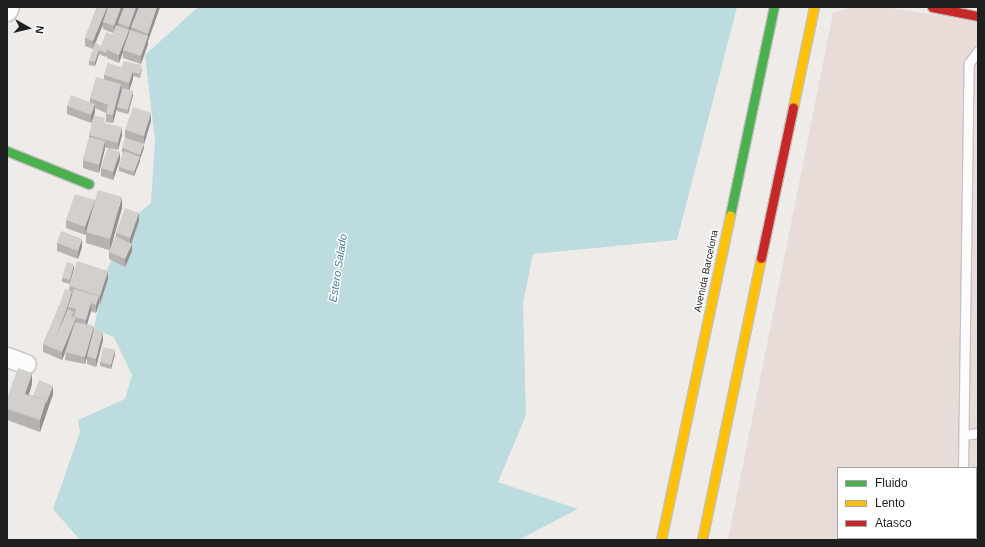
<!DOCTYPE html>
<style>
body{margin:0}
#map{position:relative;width:985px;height:547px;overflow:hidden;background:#eeebe8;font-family:Helvetica,sans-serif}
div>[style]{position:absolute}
.military>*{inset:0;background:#e8dcd8}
.water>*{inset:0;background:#bddce0}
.roads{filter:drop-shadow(1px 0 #c5c3c2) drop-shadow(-1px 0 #c5c3c2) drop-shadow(0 1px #c5c3c2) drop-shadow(0 -1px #c5c3c2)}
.lane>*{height:9px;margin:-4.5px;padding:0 4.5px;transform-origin:4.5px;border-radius:4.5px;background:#fcfcfc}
.street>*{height:19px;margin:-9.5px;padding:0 9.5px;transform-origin:9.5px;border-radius:9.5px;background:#fcfcfc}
.fast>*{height:9px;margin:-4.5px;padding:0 4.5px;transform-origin:4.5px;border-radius:4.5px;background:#4caf50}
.slow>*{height:9px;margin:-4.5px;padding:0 4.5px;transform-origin:4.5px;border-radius:4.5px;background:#ffc107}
.jam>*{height:9px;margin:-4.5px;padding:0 4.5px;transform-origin:4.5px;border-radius:4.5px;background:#c62828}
.wall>*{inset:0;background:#b5b2b0}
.shaded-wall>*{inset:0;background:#939190}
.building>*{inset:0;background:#d2cfcd}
span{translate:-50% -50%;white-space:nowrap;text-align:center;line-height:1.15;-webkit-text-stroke:3px #fff;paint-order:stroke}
.street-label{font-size:10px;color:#1f1f1f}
.water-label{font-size:11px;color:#487c9d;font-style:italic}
.frame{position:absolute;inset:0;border:8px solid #1f1f1f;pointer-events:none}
.legend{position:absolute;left:837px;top:467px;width:140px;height:72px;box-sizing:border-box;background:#fff;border:1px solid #a5a5a5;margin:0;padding:5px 7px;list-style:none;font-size:12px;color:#1f1f1f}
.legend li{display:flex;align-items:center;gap:8px;height:20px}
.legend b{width:20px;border:1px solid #a5a5a5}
.north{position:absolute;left:8px;top:8px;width:40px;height:40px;-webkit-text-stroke:3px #fff;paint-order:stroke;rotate:98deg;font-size:11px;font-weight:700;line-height:16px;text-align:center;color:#1f1f1f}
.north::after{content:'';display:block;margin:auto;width:14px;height:18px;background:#1f1f1f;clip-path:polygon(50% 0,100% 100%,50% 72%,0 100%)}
</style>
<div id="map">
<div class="military">
<i style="clip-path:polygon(evenodd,854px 7px,885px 7px,978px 22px,978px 540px,728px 540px,833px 13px,854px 7px,838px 468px,976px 468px,976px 538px,838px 538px,838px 468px)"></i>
</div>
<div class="water">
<i style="clip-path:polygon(198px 7px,737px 7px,677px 240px,533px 254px,523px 303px,526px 415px,498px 482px,578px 509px,518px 540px,80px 540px,53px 509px,80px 432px,78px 420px,125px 399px,132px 375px,114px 337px,94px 329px,104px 277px,128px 223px,151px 203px,155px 141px,145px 55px)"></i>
</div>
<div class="roads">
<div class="lane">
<i style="left:964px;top:435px;width:14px;rotate:-8deg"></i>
<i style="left:963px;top:468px;width:405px;rotate:-89.2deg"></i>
<i style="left:969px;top:63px;width:15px;rotate:-53deg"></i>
<i style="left:976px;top:514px;width:2px"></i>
<i style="left:948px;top:540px;width:2px;rotate:-63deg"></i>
</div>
<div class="street">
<i style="left:7px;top:11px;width:4px;rotate:-63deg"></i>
<i style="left:7px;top:357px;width:20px;rotate:20deg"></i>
</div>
<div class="fast">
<i style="left:7px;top:151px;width:88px;rotate:21.9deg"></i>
<i style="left:730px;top:215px;width:213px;rotate:-78.1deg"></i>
</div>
<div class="slow">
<i style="left:793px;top:107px;width:102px;rotate:-78.1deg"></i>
<i style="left:661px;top:540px;width:332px;rotate:-78deg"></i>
<i style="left:702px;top:540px;width:288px;rotate:-78.2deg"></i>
</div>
<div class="jam">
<i style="left:932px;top:7px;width:47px;rotate:11.1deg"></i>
<i style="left:761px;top:258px;width:154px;rotate:-78deg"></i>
</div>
</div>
<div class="wall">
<i style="clip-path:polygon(97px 7px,160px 7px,148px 41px,148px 44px,141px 64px,123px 58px,123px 52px,119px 63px,107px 58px,107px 55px,106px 57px,99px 54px,95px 66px,89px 65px,89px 61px,101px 46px,113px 35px,113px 33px,103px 29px,103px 24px,93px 49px,85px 46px,85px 38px)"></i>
<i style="clip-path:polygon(122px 68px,142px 69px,140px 78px,133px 76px,133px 79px,129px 90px,133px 95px,128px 114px,117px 111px,117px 108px,113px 123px,106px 122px,106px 113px,95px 108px,95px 112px,94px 115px,122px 135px,118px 150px,110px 148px,120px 160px,113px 180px,101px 176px,101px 168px,108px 148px,105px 147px,99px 173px,83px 168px,83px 160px,89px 140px,89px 135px,93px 119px,91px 123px,67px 114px,67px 106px,90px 102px,90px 98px,104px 79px,104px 75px)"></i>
<i style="clip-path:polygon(151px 121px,144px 144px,125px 138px,125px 130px)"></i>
<i style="clip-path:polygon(122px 148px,144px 148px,140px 159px,140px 158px,140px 161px,134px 176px,119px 171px,119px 167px,123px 153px,122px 152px)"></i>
<i style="clip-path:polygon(95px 200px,122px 208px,111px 247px,116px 236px,116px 233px,139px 221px,132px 243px,132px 251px,125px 267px,109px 259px,109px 250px,86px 243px,86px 233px,85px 235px,66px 228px,66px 220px)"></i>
<i style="clip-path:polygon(57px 243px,82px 247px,78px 259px,57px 251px)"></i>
<i style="clip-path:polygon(74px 268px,70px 282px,108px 279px,100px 304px,99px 303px,96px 313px,91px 311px,87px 324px,94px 330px,103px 340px,96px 367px,87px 364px,87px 357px,85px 364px,65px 360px,66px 351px,62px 360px,43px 352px,43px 344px,60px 305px,69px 290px,70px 284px,62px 282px,62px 278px)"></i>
<i style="clip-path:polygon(115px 354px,111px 369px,100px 366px,100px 362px)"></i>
<i style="clip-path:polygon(32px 384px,29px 395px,33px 396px,53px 394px,40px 432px,7px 420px,7px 398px)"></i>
</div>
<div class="shaded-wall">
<i style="clip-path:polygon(107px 7px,110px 7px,103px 22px,103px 24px,93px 49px,93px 41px)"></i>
<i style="clip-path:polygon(121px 7px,124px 7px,118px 23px,118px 25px,114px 34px,114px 26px)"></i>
<i style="clip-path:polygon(136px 7px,139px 7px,131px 27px,123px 50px,123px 52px,119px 63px,119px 55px,129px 30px,129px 27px)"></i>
<i style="clip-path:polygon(157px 7px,160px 7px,148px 41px,148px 34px)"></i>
<i style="clip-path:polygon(148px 36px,148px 44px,141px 64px,141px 56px)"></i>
<i style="clip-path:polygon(99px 50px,99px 54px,95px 66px,95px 62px)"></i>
<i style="clip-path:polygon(133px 71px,133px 79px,129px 91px,129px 83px)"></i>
<i style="clip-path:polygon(121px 84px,121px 92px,113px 123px,113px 115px)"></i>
<i style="clip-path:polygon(133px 91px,133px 95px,128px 114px,128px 110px)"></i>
<i style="clip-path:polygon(95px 104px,95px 112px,91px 123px,91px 115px)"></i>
<i style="clip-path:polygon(151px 113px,151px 121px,144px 144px,144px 136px)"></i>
<i style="clip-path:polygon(122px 127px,122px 135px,118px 150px,118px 143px)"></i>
<i style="clip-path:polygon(105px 141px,105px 149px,99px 173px,99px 165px)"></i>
<i style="clip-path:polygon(144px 144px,144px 148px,140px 159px,140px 155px)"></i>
<i style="clip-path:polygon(120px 152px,120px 160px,113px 180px,113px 172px)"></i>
<i style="clip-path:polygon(140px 157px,140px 161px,134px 176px,134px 172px)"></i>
<i style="clip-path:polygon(122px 197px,122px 208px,110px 250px,110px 239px)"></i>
<i style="clip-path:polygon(95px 200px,95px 208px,85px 235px,85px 227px)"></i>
<i style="clip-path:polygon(139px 213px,139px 221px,130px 246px,130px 238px)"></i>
<i style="clip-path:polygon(82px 239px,82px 247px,78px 259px,78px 251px)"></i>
<i style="clip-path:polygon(132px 244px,132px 251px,125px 267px,125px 259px)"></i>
<i style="clip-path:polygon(74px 264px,74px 268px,70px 284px,70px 280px)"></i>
<i style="clip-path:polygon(108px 271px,108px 279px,100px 304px,100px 296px)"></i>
<i style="clip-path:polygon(72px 291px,72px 295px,67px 311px,55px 339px,67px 308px)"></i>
<i style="clip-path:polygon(99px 296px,99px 304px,96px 313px,96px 305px)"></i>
<i style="clip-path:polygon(91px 303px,91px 311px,86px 328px,86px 320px)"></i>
<i style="clip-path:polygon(76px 318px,76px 326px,62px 360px,62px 352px)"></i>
<i style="clip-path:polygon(94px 326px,94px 333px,85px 364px,85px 357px)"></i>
<i style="clip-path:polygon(103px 332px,103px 340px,96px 367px,96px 359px)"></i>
<i style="clip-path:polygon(115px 350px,115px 354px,111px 369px,111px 365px)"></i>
<i style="clip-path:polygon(32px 373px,32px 384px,25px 405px,25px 394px)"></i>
<i style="clip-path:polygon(53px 386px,53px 394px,40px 432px,40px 420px,46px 401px)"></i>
</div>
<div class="building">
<i style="clip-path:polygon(97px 7px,107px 7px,93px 41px,85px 38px)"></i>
<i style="clip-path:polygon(108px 7px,121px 7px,114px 26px,103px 22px)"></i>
<i style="clip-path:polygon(124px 7px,136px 7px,129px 27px,118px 23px)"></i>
<i style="clip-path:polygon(139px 7px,157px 7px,148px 34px,131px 27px)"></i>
<i style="clip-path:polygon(116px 25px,129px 30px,119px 55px,107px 50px)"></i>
<i style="clip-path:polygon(130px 30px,148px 36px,141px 56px,123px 50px)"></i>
<i style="clip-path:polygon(106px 32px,113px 35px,106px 53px,99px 50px,95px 62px,89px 61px,95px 42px,101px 46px)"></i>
<i style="clip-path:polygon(123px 61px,142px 65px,140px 74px,132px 72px,133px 71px,122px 68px)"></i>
<i style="clip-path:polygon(108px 63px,133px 71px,129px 83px,104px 75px)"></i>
<i style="clip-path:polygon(96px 77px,121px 84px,113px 115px,106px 114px,108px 105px,90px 98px)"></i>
<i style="clip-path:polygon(123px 88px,133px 91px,128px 110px,117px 107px)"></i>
<i style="clip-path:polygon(71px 95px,95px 104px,91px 115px,67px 106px)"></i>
<i style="clip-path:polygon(133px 107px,151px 113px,144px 136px,125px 130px)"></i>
<i style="clip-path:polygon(94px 115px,105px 118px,104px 123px,122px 127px,118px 143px,89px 135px)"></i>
<i style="clip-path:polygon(89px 137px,105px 141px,99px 165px,83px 160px)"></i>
<i style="clip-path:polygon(125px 138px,144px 144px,140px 155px,122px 148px)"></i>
<i style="clip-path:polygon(108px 148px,120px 152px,113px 172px,101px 168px)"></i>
<i style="clip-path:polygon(124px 151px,140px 157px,134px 172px,119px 167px)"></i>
<i style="clip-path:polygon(98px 190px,122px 197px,110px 239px,86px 232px)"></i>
<i style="clip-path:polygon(75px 194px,95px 200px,85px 227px,66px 220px)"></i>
<i style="clip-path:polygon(125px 208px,139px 213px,130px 238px,116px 233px)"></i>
<i style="clip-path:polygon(61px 231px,82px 239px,78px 251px,57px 243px)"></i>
<i style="clip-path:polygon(115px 236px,132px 244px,125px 259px,109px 252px)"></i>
<i style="clip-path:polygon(77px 261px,108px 271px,100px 296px,69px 286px)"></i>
<i style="clip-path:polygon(67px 262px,74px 264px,70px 280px,62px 278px)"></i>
<i style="clip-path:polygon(65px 289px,72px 291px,67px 308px,60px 305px)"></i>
<i style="clip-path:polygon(74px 289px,99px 296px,96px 305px,91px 303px,86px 320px,74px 317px,76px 309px,68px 307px)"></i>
<i style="clip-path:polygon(59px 305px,67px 308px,55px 339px,68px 309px,74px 312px,71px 316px,76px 318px,62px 352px,43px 344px)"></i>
<i style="clip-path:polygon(75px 322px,94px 326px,85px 357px,65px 352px)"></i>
<i style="clip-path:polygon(94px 329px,103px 332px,96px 359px,87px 356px)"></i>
<i style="clip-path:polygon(103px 347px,115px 350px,111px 365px,100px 362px)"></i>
<i style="clip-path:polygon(18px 368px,32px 373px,25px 394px,46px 401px,40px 420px,7px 409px,7px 398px)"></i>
<i style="clip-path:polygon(39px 380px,53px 386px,46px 404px,46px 401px,33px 396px)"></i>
<i style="clip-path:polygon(890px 538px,925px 538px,925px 540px,889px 540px)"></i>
</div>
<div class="street-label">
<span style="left:706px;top:271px;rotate:-78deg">Avenida Barcelona</span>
</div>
<div class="water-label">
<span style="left:338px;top:268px;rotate:-81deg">Estero Salado</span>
</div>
<div class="frame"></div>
<ul class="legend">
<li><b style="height:5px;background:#4caf50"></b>Fluido</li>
<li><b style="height:5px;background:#ffc107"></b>Lento</li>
<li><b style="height:5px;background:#c62828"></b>Atasco</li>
</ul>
<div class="north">N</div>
</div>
